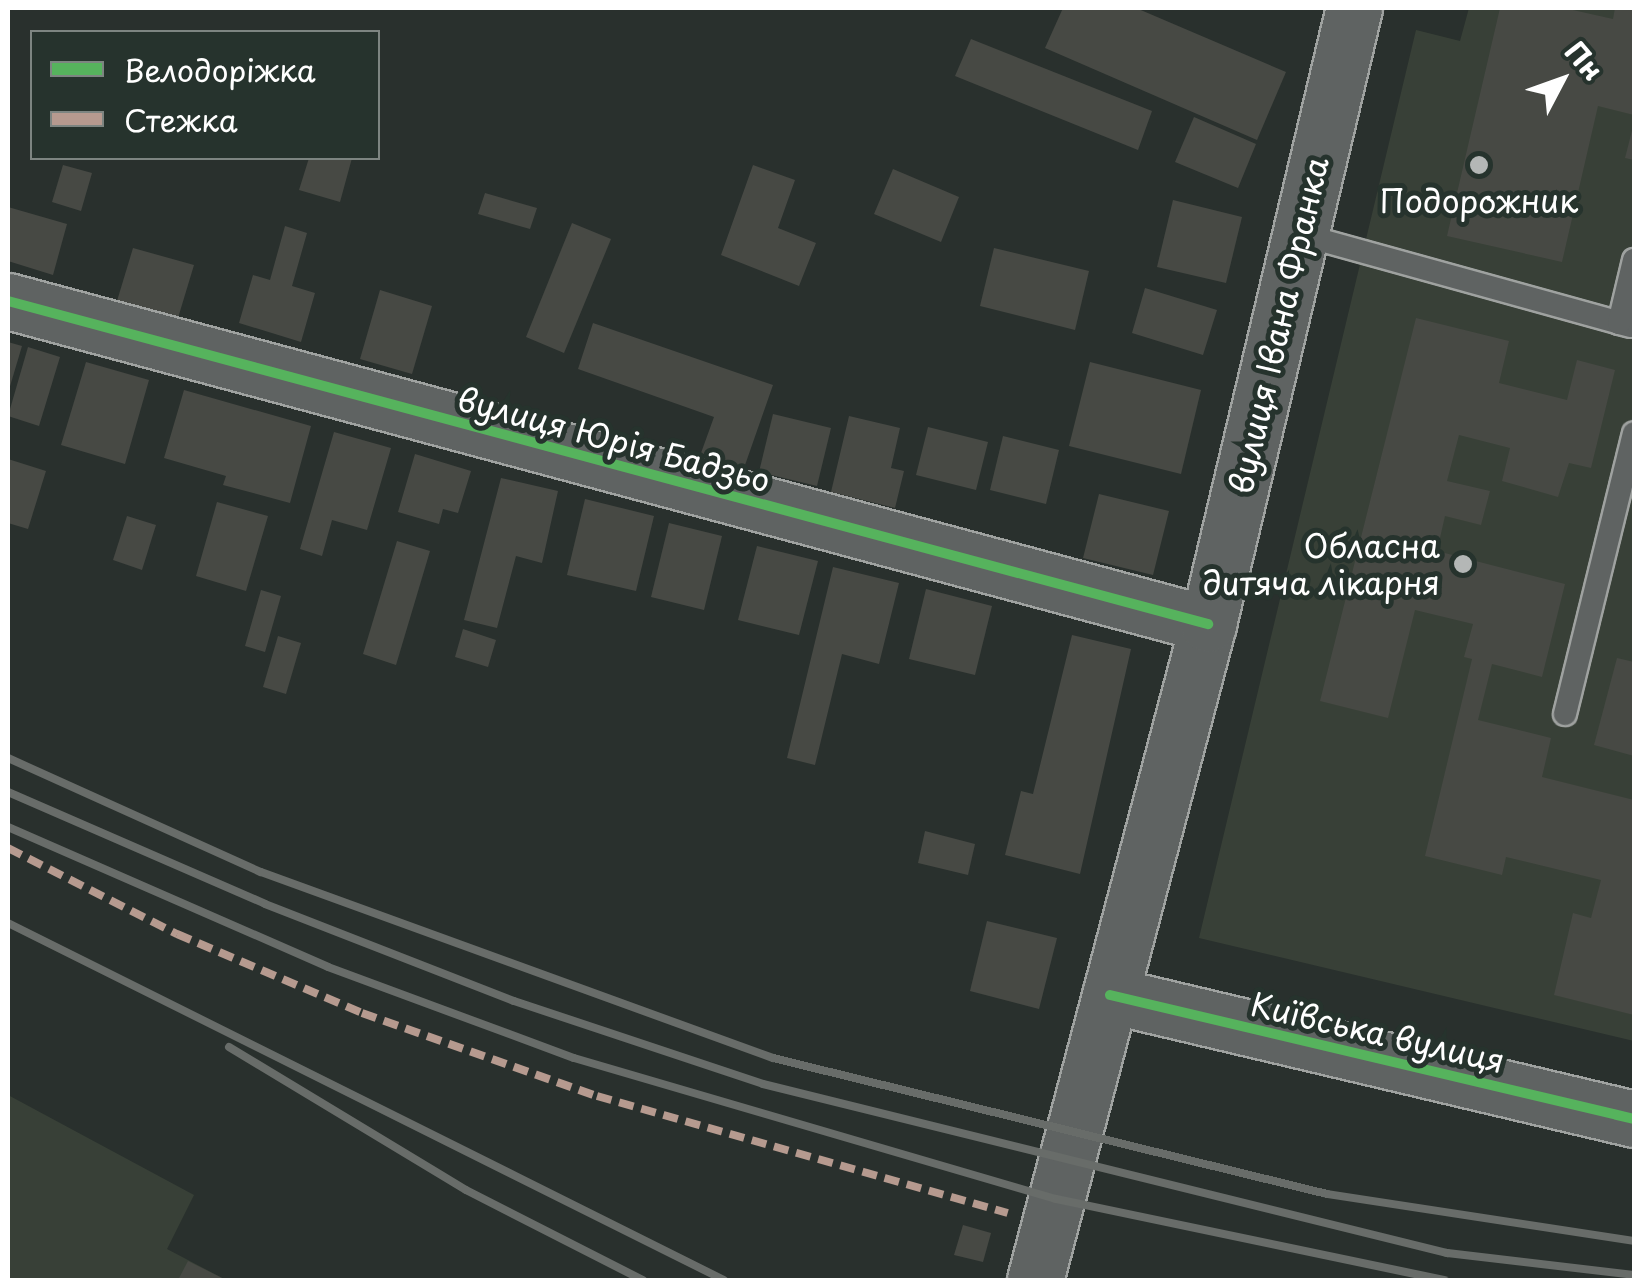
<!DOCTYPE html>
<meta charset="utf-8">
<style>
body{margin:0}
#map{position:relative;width:1642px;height:1288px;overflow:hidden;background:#29302d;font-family:"Playpen Sans",sans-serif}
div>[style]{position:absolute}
.built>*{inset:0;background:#384037}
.building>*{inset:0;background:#474944}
.roads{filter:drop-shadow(2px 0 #9fa2a0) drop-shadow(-2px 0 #9fa2a0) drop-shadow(0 2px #9fa2a0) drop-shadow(0 -2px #9fa2a0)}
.lane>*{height:22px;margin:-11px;padding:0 11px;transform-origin:11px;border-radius:11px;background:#5f6362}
.secondary>*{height:55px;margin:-27.5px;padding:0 27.5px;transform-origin:27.5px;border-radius:27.5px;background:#5f6362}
.rail>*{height:8px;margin:-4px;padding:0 4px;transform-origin:4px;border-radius:4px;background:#686c69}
.quiet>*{height:8px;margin-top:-4px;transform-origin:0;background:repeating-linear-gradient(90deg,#b69a8f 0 15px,transparent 0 23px)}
.cycleway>*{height:10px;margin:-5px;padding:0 5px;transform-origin:5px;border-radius:5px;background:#56b35d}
.dots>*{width:28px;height:28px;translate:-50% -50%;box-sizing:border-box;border:5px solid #26332d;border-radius:50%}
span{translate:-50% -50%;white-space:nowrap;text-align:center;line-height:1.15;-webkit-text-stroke:10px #26332d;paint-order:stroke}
.poi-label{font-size:32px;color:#fff}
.right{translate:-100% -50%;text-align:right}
.street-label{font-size:32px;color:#fff}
.frame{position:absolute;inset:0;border:10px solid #fff;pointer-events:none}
.legend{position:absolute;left:30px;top:30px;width:350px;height:130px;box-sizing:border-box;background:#26332d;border:2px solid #7d8581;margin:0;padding:12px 18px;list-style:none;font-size:30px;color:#fff}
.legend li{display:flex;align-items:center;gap:20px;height:50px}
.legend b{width:50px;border:2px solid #7d8581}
.north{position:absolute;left:1512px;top:30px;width:100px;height:100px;-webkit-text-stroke:8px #26332d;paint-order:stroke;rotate:49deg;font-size:28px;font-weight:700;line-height:40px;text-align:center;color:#fff}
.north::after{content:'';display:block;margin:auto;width:35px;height:45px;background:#fff;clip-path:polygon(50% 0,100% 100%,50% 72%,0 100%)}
</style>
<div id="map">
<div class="built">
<i style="clip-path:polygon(1469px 8px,1634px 8px,1634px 1041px,1199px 938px,1416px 30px,1460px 41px)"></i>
<i style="clip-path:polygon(8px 1095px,194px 1195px,167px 1249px,226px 1280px,8px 1280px)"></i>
</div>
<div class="building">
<i style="clip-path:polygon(1063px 8px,1136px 8px,1286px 72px,1257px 140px,1045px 48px)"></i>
<i style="clip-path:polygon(1500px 8px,1564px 8px,1613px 19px,1615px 8px,1634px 8px,1634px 115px,1598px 106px,1562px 262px,1447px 236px)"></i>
<i style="clip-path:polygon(971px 39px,1152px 111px,1138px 150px,955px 76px)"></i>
<i style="clip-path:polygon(1194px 117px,1256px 144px,1238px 188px,1175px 162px)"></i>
<i style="clip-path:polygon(1633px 127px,1634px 127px,1634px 160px,1625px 158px)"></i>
<i style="clip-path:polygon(309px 158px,352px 158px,340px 202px,299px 190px)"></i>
<i style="clip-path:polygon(63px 165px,92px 173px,81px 211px,52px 202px)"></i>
<i style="clip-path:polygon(753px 165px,795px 180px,778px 228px,816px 243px,799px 286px,721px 255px)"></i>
<i style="clip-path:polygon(893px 169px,959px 197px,941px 242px,874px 214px)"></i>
<i style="clip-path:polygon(485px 193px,537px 208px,530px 229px,478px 214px)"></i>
<i style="clip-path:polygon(1173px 200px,1242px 217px,1226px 283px,1157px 267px)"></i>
<i style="clip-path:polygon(8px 207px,67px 224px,53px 275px,8px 261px)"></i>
<i style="clip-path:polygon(572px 223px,611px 239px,564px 353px,526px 337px)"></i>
<i style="clip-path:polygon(285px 226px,307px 233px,292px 286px,315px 293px,301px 342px,239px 323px,253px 275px,270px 280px)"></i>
<i style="clip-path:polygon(133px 248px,194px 265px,178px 318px,117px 301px)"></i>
<i style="clip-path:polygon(994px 248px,1089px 271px,1075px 330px,980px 306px)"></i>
<i style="clip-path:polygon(1145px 288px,1217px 310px,1203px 355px,1132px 333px)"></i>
<i style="clip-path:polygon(380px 290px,432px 306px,412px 374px,360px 359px)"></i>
<i style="clip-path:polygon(1416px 318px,1509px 341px,1499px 383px,1567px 400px,1577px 360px,1615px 370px,1591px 468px,1569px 463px,1558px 497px,1502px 481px,1510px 448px,1459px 435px,1447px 481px,1490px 491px,1481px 525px,1445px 516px,1437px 551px,1565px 584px,1542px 677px,1492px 664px,1478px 720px,1551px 738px,1542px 777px,1634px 800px,1634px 1015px,1554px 995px,1573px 913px,1591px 918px,1601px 880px,1506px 857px,1502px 875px,1425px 856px,1472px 659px,1464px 657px,1473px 624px,1415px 610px,1388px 718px,1320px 701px)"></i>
<i style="clip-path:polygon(593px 323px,773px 385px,744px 468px,701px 453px,714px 417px,578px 369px)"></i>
<i style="clip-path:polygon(8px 342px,22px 346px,8px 393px)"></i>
<i style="clip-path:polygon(28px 347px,60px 357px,39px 426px,8px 416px)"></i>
<i style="clip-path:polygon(86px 362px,149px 380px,125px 464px,61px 445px)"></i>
<i style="clip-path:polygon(1090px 362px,1201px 390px,1181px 474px,1069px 446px)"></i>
<i style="clip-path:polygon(184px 390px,311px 426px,290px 503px,223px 485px,226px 476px,164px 458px)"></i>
<i style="clip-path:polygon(773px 414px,831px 428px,817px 486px,759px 472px)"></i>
<i style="clip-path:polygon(849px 416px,900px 428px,891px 468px,904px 471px,895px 508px,831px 492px)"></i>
<i style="clip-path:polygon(928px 427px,988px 442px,976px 490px,916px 475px)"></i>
<i style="clip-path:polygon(334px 432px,391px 448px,367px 530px,332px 520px,322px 556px,300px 549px)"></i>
<i style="clip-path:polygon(1003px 436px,1059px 450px,1046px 504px,990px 490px)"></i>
<i style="clip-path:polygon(415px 454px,471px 471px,458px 513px,443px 509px,439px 524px,398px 512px)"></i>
<i style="clip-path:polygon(8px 459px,46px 471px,28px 529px,8px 523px)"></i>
<i style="clip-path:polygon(501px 478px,558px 491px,542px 563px,516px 556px,497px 628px,464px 620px)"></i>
<i style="clip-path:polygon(1099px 494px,1169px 511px,1153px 575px,1083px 558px)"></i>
<i style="clip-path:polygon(585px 499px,654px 516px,636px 591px,567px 575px)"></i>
<i style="clip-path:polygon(217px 502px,268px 516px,246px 591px,196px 576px)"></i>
<i style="clip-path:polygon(127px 516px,156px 525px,142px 570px,113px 560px)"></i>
<i style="clip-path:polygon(669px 523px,722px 536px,704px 610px,651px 597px)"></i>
<i style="clip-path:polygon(397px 541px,430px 551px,396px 665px,363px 654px)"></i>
<i style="clip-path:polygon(757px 546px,818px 561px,799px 635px,738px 620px)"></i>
<i style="clip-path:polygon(833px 567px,899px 583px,879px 664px,842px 654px,815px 765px,787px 758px)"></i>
<i style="clip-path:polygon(926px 589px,992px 606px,975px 675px,909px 659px)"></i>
<i style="clip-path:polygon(261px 590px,281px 596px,265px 652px,245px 646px)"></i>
<i style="clip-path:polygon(463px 629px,496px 640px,488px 667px,455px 657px)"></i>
<i style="clip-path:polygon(1072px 635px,1131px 649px,1080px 874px,1005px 855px,1021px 791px,1033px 794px)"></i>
<i style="clip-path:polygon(278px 636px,301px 643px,286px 694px,263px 687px)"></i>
<i style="clip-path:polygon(1617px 658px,1634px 662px,1634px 756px,1594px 745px)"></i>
<i style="clip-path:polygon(925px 831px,975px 844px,968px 875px,918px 863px)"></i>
<i style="clip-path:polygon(987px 921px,1057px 938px,1039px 1009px,970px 991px)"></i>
<i style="clip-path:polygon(963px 1225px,991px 1233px,983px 1262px,954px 1255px)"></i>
<i style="clip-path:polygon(188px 1261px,226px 1280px,178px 1280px)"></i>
</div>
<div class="roads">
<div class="lane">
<i style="left:1299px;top:234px;width:332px;rotate:15.5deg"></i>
<i style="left:1631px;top:326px;width:12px;rotate:-166deg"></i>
<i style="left:1619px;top:323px;width:65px;rotate:-76.6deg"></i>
<i style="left:1565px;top:714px;width:289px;rotate:-76.2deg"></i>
</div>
<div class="secondary">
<i style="left:8px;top:301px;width:1243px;rotate:15.07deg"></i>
<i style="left:1110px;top:995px;width:538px;rotate:13.31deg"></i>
<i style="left:1035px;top:1280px;width:678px;rotate:-75.23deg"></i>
<i style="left:1208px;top:624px;width:633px;rotate:-76.67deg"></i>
</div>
</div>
<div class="rail">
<i style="left:8px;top:758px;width:277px;rotate:24.3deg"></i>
<i style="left:261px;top:872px;width:545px;rotate:19.97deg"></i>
<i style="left:773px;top:1058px;width:570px;rotate:13.79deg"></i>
<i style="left:1327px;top:1194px;width:311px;rotate:8.7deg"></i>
<i style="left:8px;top:792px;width:280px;rotate:23.5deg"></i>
<i style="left:265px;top:904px;width:267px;rotate:21.3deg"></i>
<i style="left:514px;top:1001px;width:262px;rotate:18.4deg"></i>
<i style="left:763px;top:1084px;width:705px;rotate:13.88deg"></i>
<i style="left:1447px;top:1253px;width:188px;rotate:6.7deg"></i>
<i style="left:8px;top:827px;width:349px;rotate:23.6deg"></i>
<i style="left:328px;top:967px;width:262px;rotate:20.3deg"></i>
<i style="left:574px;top:1058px;width:502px;rotate:16.31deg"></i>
<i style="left:1056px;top:1199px;width:397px;rotate:11.8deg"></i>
<i style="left:8px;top:923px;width:800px;rotate:26.5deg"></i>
<i style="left:229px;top:1047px;width:277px;rotate:31.1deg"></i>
<i style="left:466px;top:1190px;width:199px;rotate:27deg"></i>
</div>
<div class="quiet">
<i style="left:8px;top:848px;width:190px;rotate:27deg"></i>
<i style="left:177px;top:934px;width:201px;rotate:23.1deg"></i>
<i style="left:362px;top:1013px;width:249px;rotate:19.5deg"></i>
<i style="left:597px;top:1096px;width:427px;rotate:15.9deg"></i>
</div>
<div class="cycleway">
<i style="left:8px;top:301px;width:1243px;rotate:15.07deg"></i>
<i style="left:1110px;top:995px;width:538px;rotate:13.31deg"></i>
</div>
<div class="dots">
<i style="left:1479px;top:165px;background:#b4b7b6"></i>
<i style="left:1463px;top:564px;background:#b4b7b6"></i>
</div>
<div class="poi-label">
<span style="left:1479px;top:200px">Подорожник</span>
<span class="right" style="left:1440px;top:564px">Обласна<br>дитяча лікарня</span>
</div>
<div class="street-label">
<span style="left:1278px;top:325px;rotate:-77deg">вулиця Івана Франка</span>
<span style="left:614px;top:439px;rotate:15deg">вулиця Юрія Бадзьо</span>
<span style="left:1378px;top:1032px;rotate:13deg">Київська вулиця</span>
</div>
<div class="frame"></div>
<ul class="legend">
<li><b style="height:12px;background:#56b35d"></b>Велодоріжка</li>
<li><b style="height:12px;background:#b69a8f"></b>Стежка</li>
</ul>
<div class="north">Пн</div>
</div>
